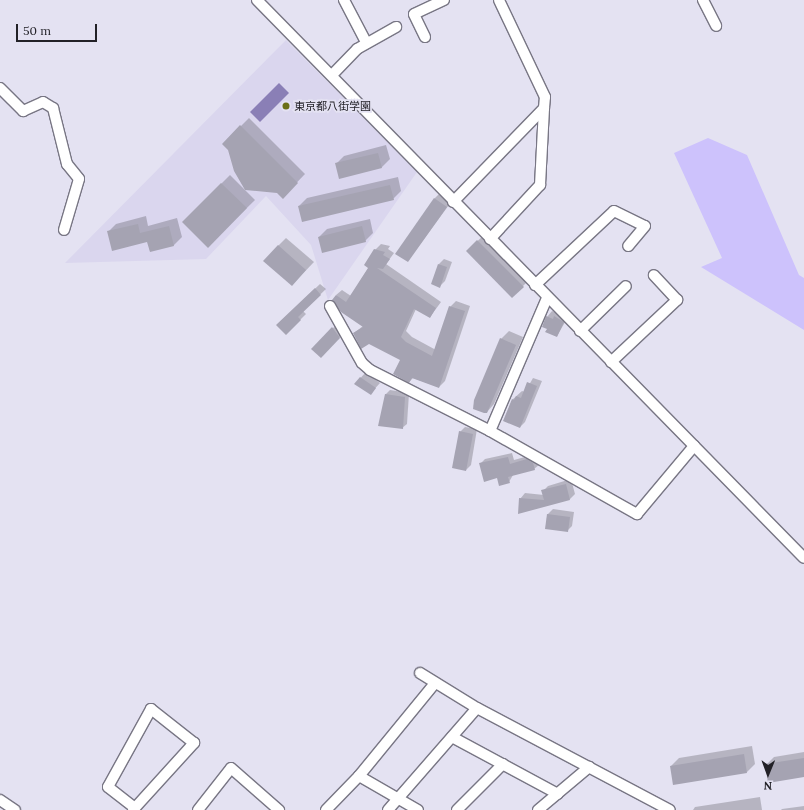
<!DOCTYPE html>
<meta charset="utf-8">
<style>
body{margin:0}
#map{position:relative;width:804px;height:810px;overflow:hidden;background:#e4e2f2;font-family:Lora,"Noto Sans JP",serif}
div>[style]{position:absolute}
.built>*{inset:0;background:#dad6ee}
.green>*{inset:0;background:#cdc2fc}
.water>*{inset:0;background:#8a7fb6}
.shadow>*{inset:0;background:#0003}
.building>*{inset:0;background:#a5a3b2}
.roads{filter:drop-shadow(1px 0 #787684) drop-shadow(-1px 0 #787684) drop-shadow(0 1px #787684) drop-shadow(0 -1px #787684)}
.minor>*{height:10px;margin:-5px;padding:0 5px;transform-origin:5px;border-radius:5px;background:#fff}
.dots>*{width:11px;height:11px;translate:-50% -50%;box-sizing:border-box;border:2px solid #e4e2f2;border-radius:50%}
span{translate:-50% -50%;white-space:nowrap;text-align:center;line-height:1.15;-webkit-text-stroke:3.5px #e4e2f2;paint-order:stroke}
.poi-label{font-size:11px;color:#222127}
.left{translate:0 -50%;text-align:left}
.north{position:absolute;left:748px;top:754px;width:40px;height:40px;-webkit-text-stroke:3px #e4e2f2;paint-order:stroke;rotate:181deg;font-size:11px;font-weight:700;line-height:16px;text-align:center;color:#222127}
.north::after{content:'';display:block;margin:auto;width:14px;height:18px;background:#222127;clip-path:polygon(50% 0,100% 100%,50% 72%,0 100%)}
.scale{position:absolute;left:16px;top:24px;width:81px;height:18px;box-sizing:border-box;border:2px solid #222127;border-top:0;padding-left:5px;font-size:12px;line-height:14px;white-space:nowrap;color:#222127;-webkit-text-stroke:3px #e4e2f2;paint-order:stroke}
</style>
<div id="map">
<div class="built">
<i style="clip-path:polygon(286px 40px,417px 172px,328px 300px,311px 245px,266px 196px,206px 259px,65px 263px)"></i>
</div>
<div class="green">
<i style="clip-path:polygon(708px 138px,747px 155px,799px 275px,804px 278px,804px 330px,701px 267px,722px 258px,674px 153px)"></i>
</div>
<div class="water">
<i style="clip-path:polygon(279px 83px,289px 93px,260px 122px,250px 112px)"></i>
</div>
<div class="shadow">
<i style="clip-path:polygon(249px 118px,305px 174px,283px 197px,223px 144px)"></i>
<i style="clip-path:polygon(386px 145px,390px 159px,382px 167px,336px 164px,344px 156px)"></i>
<i style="clip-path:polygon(230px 175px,255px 200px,208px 246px,183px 222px)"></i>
<i style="clip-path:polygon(398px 177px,401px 191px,393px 199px,299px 206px,307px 198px)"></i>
<i style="clip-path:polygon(442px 191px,454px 198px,408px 261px,435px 198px)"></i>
<i style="clip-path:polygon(146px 216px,148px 226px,177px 218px,182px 237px,174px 245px,150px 251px,148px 241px,108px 232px,116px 224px)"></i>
<i style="clip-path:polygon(370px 219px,373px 233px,365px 241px,319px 237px,327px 229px)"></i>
<i style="clip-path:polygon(486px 233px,531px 278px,512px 297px,467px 251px)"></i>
<i style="clip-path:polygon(286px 238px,314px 262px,292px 285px,278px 246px)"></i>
<i style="clip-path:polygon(381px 244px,390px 246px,388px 249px,394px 253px,386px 264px,441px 302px,430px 317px,416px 309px,406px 331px,412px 337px,436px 350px,450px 307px,456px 301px,470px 306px,445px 381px,439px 387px,413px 378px,409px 382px,402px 359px,354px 333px,363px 326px,336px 295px,342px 290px,351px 296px,369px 267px,375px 250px)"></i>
<i style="clip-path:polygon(444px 259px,452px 262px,445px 281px,440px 286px,439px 264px)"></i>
<i style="clip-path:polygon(320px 284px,326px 289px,303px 311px,306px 314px,286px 334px,277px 325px)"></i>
<i style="clip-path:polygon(552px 311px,568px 317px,557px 336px,548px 328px,547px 317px)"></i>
<i style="clip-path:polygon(338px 323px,345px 332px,321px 356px,313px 349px)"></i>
<i style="clip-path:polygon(509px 331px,523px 337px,494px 404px,487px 412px,501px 339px)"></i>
<i style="clip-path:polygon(366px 372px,380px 383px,371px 393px,355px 384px)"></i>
<i style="clip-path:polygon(533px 378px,542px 381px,525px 422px,520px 427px,512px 400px,522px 391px,525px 392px)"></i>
<i style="clip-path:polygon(390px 390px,409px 393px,407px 424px,402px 428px,385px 395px)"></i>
<i style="clip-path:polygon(465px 427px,477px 429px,471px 465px,466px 470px,460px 432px)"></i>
<i style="clip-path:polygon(512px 453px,514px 460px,532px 455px,537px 458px,539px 465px,534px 469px,513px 475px,509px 482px,480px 464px,485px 459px)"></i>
<i style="clip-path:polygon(571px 479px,575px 494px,570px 499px,519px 512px,520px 499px,525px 493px,544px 495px,543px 491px,548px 486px)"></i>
<i style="clip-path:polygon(553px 509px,574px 512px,572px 526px,567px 531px,546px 528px,548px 514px)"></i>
<i style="clip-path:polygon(752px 746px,755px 764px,747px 772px,671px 766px,679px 758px)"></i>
<i style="clip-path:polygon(804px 752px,804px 776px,766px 765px,774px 757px)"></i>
<i style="clip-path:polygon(760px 797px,762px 810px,693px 810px,695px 807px)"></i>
<i style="clip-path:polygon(804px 806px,804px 810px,781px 810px,782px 809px)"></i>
</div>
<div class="building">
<i style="clip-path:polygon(240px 125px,298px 183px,283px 199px,277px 193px,245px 190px,234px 171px,228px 150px,222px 144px)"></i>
<i style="clip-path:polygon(378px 153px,382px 168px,339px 179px,335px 163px)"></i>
<i style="clip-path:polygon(221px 183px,247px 208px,208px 248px,182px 222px)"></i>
<i style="clip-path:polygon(390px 185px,394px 200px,302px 222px,298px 206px)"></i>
<i style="clip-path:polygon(434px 198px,447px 207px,408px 262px,395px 254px)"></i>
<i style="clip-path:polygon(138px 224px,140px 233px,169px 226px,174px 246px,150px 252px,147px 242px,112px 251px,107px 231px)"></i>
<i style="clip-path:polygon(362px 226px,366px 242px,322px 253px,318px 237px)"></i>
<i style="clip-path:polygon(477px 240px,524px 287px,512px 298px,466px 251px)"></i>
<i style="clip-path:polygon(278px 245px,306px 270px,292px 286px,263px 261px)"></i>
<i style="clip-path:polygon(374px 249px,385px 252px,383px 255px,390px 259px,383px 269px,377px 268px,436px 308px,430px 318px,414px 309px,401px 337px,406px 342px,432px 356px,449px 306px,465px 311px,439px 388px,412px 378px,409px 383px,393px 374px,400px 360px,369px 344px,361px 349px,353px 333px,363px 327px,341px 312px,332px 300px,336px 295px,346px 302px,368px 268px,364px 265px)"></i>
<i style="clip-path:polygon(438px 264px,447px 267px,440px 288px,431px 284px)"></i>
<i style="clip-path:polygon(315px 288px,321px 295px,298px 317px,301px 320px,286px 335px,276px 325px)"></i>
<i style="clip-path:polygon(546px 316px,553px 319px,554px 316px,564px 322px,557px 337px,545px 332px,547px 329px,542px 327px)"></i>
<i style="clip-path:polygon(332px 327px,340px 338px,321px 358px,311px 349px)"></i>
<i style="clip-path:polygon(500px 338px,516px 345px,487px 413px,484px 413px,473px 409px,474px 400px)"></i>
<i style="clip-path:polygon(360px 377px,376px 388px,371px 395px,354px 384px)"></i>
<i style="clip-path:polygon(527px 382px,537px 386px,520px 428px,503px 421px,512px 399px,514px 400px,516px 396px,521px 398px)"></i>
<i style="clip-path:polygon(385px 394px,405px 397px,403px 429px,378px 426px)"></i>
<i style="clip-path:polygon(459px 431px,473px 434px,466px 471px,452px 468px)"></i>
<i style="clip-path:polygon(508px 457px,510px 464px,527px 459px,533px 463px,535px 470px,508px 477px,510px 483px,499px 486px,497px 478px,484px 482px,479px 463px)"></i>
<i style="clip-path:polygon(566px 484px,570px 500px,518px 514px,519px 498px,544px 500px,541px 490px)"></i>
<i style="clip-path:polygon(547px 514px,570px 517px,568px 532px,545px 529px)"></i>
<i style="clip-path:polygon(744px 754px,747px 773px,673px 785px,670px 766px)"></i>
<i style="clip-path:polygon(804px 758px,804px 777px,768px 783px,765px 764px)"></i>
</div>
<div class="roads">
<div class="minor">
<i style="left:257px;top:0;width:781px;rotate:45.57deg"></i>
<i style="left:344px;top:0;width:47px;rotate:62.4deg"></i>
<i style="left:703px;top:0;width:29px;rotate:63deg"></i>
<i style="left:425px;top:37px;width:25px;rotate:-116deg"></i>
<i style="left:414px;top:14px;width:33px;rotate:-25deg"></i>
<i style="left:332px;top:75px;width:36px;rotate:-46deg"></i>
<i style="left:357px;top:49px;width:45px;rotate:-29.4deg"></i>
<i style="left:0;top:88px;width:33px;rotate:45deg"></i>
<i style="left:23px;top:111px;width:22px;rotate:-24deg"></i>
<i style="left:43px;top:102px;width:12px;rotate:31deg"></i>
<i style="left:53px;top:108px;width:58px;rotate:76deg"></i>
<i style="left:67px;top:164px;width:19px;rotate:51deg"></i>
<i style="left:79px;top:179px;width:53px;rotate:106.4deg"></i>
<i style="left:453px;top:202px;width:131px;rotate:-45.9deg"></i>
<i style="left:544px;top:108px;width:11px;rotate:-85deg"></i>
<i style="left:545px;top:97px;width:107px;rotate:-115.4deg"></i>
<i style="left:490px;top:239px;width:74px;rotate:-47.2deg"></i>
<i style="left:540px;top:185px;width:77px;rotate:-87deg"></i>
<i style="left:535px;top:285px;width:108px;rotate:-43.1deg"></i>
<i style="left:614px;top:211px;width:34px;rotate:26deg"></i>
<i style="left:645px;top:226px;width:26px;rotate:130deg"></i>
<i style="left:330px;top:306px;width:65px;rotate:60.7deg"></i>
<i style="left:362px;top:363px;width:11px;rotate:41deg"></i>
<i style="left:370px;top:370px;width:135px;rotate:26.9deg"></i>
<i style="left:490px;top:431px;width:169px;rotate:29.5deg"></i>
<i style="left:637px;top:514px;width:89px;rotate:-50deg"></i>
<i style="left:580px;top:331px;width:64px;rotate:-44.4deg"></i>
<i style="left:611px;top:362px;width:91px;rotate:-43.2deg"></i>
<i style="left:677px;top:300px;width:34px;rotate:-133deg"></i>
<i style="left:490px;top:431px;width:145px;rotate:-66.8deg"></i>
<i style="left:420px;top:673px;width:67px;rotate:31.6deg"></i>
<i style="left:477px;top:708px;width:218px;rotate:27.9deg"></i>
<i style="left:452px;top:737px;width:120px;rotate:28.3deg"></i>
<i style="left:359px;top:776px;width:68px;rotate:30deg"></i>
<i style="left:0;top:800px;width:18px;rotate:34deg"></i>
<i style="left:133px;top:810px;width:91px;rotate:-47.7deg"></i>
<i style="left:194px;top:743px;width:55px;rotate:-141.7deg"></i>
<i style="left:151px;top:709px;width:89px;rotate:118.9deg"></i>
<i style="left:108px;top:787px;width:34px;rotate:38deg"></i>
<i style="left:198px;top:810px;width:53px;rotate:-51.8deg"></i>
<i style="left:231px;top:768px;width:64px;rotate:41.2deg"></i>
<i style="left:326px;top:810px;width:47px;rotate:-45.9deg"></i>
<i style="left:359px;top:776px;width:120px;rotate:-50.7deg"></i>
<i style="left:388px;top:810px;width:135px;rotate:-48.9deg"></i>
<i style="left:457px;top:810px;width:65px;rotate:-45deg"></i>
<i style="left:538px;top:810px;width:67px;rotate:-40.1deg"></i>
</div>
</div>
<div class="dots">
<i style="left:286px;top:106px;background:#6b7016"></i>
</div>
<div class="poi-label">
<span class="left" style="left:294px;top:106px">東京都八街学園</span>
</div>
<div class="north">N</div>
<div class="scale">50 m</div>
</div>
